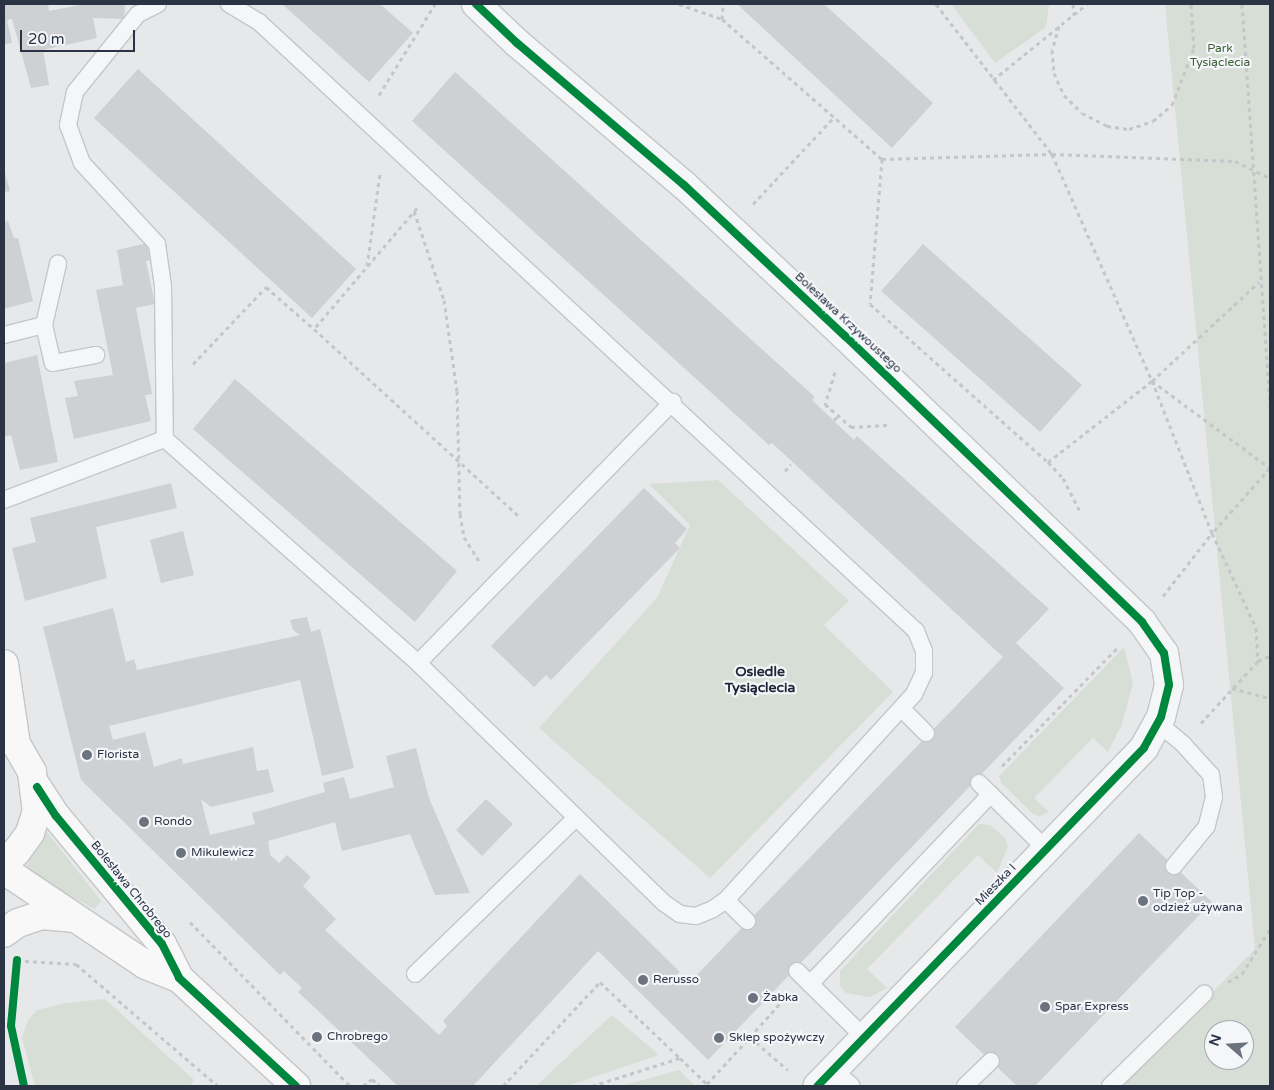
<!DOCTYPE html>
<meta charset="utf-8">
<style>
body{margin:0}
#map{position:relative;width:1274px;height:1090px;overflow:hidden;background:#e6e8ea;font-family:"Varela Round",sans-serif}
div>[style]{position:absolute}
.green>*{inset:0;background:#d6ded6}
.building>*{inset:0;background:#ced0d3}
.path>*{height:3px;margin-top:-1.5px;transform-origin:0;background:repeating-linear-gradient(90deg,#c5c6ca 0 4px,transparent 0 8px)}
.roads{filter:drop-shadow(1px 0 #c4c6c8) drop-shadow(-1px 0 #c4c6c8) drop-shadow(0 1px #c4c6c8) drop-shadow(0 -1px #c4c6c8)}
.lane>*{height:16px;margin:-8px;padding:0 8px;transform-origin:8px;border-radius:8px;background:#f5f6f7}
.street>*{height:28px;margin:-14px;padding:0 14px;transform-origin:14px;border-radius:14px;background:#f5f6f7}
.secondary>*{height:28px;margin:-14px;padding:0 14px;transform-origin:14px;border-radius:14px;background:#f8f8f8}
.cycleway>*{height:8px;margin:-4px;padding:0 4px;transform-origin:4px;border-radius:4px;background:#00873e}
.dots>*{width:14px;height:14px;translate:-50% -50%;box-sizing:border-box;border:2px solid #f4f6f9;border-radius:50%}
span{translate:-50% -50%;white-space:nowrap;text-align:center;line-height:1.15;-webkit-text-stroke:4.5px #f4f6f9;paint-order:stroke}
.park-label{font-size:12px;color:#3f6138}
.street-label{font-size:12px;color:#2b3445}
.poi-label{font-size:12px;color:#2b3445}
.left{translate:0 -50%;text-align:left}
.neighbourhood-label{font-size:14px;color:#1d2536;font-weight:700}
.frame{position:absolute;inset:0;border:5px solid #2b3445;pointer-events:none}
.north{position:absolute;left:1204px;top:1020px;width:50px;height:50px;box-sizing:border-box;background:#f4f6f9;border:1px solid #a4a8b1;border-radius:50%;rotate:289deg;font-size:14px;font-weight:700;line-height:20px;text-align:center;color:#2b3445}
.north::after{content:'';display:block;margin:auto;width:18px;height:22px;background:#6c737f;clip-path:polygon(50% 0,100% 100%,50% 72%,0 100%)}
.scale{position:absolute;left:20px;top:30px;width:115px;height:22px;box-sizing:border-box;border:2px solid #2b3445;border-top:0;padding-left:6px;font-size:15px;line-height:18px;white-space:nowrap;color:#2b3445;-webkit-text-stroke:4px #f4f6f9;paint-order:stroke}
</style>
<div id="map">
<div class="green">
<i style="clip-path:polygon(951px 4px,1049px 4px,1046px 27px,995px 63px)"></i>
<i style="clip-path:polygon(evenodd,1165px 4px,1270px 4px,1270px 1086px,1121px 1086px,1255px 949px,1165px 4px,1214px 1030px,1244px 1030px,1244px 1060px,1214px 1060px,1214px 1030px)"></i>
<i style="clip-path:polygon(718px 480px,849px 601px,824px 625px,893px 692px,710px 878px,539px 728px,657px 598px,690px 525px,649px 484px)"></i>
<i style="clip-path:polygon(1124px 647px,1133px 683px,1122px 724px,1108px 752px,1093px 738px,1034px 798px,1049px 812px,1039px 816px,1032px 813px,1002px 784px,999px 776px)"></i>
<i style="clip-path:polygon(979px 824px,990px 825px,1005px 838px,1008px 846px,997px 873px,978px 855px,867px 969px,887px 988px,870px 997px,846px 993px,840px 986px,840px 971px)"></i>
<i style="clip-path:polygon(44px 828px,101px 901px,95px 909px,24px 872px)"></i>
<i style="clip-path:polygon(105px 999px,194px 1080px,190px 1086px,35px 1086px,22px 1038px,28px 1020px,37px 1010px,66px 1003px)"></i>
<i style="clip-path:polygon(612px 1015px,659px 1055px,567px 1086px,536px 1086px)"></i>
<i style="clip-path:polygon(679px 1070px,695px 1086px,622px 1086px)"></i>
</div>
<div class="building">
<i style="clip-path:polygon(4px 4px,48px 4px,49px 11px,85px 4px,125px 4px,124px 19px,93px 18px,97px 38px,43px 50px,49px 85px,31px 88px,12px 19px,7px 20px,12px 43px,4px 44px)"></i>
<i style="clip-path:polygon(282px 4px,380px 4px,413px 33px,369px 82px)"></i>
<i style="clip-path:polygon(737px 4px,824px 4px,933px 103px,892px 148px)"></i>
<i style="clip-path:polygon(138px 69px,356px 269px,312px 318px,94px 118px)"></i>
<i style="clip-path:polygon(455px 72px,815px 397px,812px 400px,854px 440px,857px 436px,1049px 609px,1016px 643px,1064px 688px,708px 1060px,598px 951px,473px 1086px,398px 1086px,298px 992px,302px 988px,284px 971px,280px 975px,81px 780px,43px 627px,113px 608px,126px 662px,134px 659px,137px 670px,300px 635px,293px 630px,290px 620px,307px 617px,311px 632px,320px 629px,354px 768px,322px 776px,300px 680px,109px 726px,113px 740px,145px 732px,154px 767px,182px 758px,183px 764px,253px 747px,257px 771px,268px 769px,274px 792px,211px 807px,201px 799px,210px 835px,255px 824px,252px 813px,325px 792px,323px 783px,344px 777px,350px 799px,394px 787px,386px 756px,416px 748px,429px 798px,470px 893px,435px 895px,410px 834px,342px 851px,335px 822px,268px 841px,270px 855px,279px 863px,287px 855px,311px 877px,303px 886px,336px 919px,325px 930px,439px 1035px,447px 1026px,443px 1021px,580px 874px,680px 972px,676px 975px,688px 984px,1003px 657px,772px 443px,769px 445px,412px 121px)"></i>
<i style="clip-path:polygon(4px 169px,10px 191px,4px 192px)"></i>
<i style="clip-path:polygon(8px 221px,14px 238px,18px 238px,33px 301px,4px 309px,4px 222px)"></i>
<i style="clip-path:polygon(147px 243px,150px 260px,146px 261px,155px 304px,136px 308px,152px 394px,145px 395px,151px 421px,74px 439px,65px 398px,78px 396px,74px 381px,113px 375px,96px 290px,123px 285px,117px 250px)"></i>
<i style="clip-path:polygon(923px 244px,1082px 385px,1040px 432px,881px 291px)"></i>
<i style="clip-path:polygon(37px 355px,58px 462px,20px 470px,11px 435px,4px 437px,4px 363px)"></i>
<i style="clip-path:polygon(235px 379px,457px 571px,415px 622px,193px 429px)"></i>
<i style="clip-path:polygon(171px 483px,177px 508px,96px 527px,107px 578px,25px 601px,12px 548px,36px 542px,30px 518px)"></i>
<i style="clip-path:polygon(644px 488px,687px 529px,675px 543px,680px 548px,551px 680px,546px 675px,534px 687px,491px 646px)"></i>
<i style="clip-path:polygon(183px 531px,194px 575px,161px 583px,150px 540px)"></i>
<i style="clip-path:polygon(486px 799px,513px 824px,482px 856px,456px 830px)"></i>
<i style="clip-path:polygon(1139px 833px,1212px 902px,1035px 1086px,1017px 1086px,955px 1027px)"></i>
</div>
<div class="path">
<i style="left:679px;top:4px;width:46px;rotate:19.2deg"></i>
<i style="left:722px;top:19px;width:213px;rotate:41.2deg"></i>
<i style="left:882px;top:159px;width:145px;rotate:94.7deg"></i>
<i style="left:870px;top:304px;width:238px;rotate:41.6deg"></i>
<i style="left:1048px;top:462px;width:22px;rotate:47deg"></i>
<i style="left:1063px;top:478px;width:38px;rotate:63deg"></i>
<i style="left:936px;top:4px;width:190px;rotate:52.3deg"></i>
<i style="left:1052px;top:154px;width:248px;rotate:66.2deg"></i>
<i style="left:1152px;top:381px;width:132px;rotate:142.1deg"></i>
<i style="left:1073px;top:4px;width:11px;rotate:85deg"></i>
<i style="left:1242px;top:4px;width:405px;rotate:86deg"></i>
<i style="left:722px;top:19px;width:15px;rotate:-86deg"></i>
<i style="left:1059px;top:26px;width:25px;rotate:106deg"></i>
<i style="left:1052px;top:50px;width:23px;rotate:85deg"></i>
<i style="left:1054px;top:73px;width:24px;rotate:66deg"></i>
<i style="left:1064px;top:95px;width:25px;rotate:45deg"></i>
<i style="left:1082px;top:113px;width:28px;rotate:27deg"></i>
<i style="left:1107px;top:126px;width:22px;rotate:8deg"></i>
<i style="left:1129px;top:129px;width:25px;rotate:-18deg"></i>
<i style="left:1153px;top:121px;width:25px;rotate:-40deg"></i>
<i style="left:1172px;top:105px;width:61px;rotate:-68.9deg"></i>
<i style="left:1194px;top:48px;width:44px;rotate:-93.9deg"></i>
<i style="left:993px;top:80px;width:121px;rotate:-39deg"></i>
<i style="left:379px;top:95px;width:107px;rotate:-58.4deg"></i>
<i style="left:882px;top:159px;width:170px;rotate:-1.7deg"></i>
<i style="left:1052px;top:154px;width:183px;rotate:2.2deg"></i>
<i style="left:1235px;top:161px;width:39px;rotate:26deg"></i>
<i style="left:753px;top:204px;width:119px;rotate:-47deg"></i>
<i style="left:417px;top:208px;width:159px;rotate:130.4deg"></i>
<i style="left:314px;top:329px;width:280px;rotate:42.4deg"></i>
<i style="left:414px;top:211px;width:94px;rotate:71.4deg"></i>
<i style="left:444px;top:300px;width:92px;rotate:81.9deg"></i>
<i style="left:457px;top:391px;width:123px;rotate:88.6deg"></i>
<i style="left:460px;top:514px;width:23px;rotate:80deg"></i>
<i style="left:464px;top:537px;width:28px;rotate:58deg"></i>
<i style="left:367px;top:266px;width:93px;rotate:-82deg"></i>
<i style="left:193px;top:364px;width:106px;rotate:-46.5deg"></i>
<i style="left:266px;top:287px;width:64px;rotate:41.2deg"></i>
<i style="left:835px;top:372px;width:34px;rotate:107deg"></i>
<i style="left:825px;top:404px;width:35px;rotate:41deg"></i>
<i style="left:851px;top:427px;width:36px;rotate:-3deg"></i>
<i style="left:1152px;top:381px;width:147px;rotate:36.4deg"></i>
<i style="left:834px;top:420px;width:6px;rotate:-45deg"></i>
<i style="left:1270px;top:468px;width:87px;rotate:131.7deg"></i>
<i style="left:1212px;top:533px;width:105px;rotate:65.1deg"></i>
<i style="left:1256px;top:628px;width:33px;rotate:87deg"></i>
<i style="left:1258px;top:661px;width:13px;rotate:-23deg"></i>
<i style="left:785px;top:471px;width:9px;rotate:-49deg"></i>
<i style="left:1163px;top:596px;width:80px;rotate:-52.1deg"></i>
<i style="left:1212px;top:533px;width:163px;rotate:-111.5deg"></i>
<i style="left:1152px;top:381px;width:146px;rotate:-42.8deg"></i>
<i style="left:1232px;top:688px;width:39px;rotate:15deg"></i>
<i style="left:1201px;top:723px;width:84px;rotate:-47.4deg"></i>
<i style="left:1002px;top:766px;width:166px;rotate:-45.7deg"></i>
<i style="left:190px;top:922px;width:229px;rotate:45.7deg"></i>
<i style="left:25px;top:961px;width:51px;rotate:3.4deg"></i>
<i style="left:76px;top:964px;width:187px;rotate:40.7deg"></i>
<i style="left:1228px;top:982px;width:16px;rotate:-30deg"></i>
<i style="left:1242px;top:974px;width:53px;rotate:-58.1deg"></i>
<i style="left:750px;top:1037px;width:51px;rotate:-48.2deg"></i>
<i style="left:363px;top:1086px;width:11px;rotate:-38deg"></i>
<i style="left:372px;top:1079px;width:11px;rotate:41deg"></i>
<i style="left:503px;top:1086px;width:142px;rotate:-47deg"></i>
<i style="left:600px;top:982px;width:110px;rotate:43.5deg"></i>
<i style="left:592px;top:1086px;width:92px;rotate:-17.7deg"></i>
<i style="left:680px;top:1058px;width:37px;rotate:44deg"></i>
<i style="left:707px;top:1084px;width:64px;rotate:-47.5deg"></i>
<i style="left:750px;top:1037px;width:50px;rotate:41deg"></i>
</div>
<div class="roads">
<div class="lane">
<i style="left:158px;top:4px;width:22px;rotate:153deg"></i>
<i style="left:138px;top:14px;width:100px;rotate:128.9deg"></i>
<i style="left:75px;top:92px;width:34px;rotate:102deg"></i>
<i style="left:68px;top:125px;width:40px;rotate:69.8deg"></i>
<i style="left:82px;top:163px;width:110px;rotate:47.2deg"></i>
<i style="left:157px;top:244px;width:42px;rotate:81.9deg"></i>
<i style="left:163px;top:286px;width:153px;rotate:89.3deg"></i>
<i style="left:165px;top:439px;width:338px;rotate:41.5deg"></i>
<i style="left:418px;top:663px;width:344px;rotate:44.3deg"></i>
<i style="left:664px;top:903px;width:19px;rotate:35deg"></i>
<i style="left:680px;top:914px;width:16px;rotate:7deg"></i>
<i style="left:696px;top:916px;width:18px;rotate:-22deg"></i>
<i style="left:713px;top:909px;width:16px;rotate:-35deg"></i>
<i style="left:726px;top:900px;width:279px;rotate:-47.6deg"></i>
<i style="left:914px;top:694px;width:23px;rotate:-65deg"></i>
<i style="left:924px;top:673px;width:22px;rotate:-90deg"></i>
<i style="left:924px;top:651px;width:22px;rotate:-112deg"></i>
<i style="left:916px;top:631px;width:896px;rotate:-137.17deg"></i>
<i style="left:259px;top:22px;width:35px;rotate:-149deg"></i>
<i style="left:44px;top:325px;width:63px;rotate:-77.1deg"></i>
<i style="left:4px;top:335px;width:41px;rotate:-14deg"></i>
<i style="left:44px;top:325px;width:39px;rotate:77deg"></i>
<i style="left:53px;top:363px;width:44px;rotate:-10.5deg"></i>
<i style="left:4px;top:500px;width:172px;rotate:-20.8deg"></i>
<i style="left:418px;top:663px;width:365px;rotate:-45.7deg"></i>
<i style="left:902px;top:709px;width:34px;rotate:45deg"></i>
<i style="left:1158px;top:723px;width:33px;rotate:40deg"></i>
<i style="left:1183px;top:744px;width:42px;rotate:47.9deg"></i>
<i style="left:1211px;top:775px;width:22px;rotate:82deg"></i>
<i style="left:1214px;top:797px;width:30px;rotate:104deg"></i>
<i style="left:1207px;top:826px;width:52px;rotate:129.5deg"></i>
<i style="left:979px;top:783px;width:94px;rotate:44.6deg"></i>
<i style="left:726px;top:900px;width:30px;rotate:45deg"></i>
<i style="left:797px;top:971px;width:94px;rotate:44.6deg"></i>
<i style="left:415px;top:974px;width:224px;rotate:-44.1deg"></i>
<i style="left:810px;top:984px;width:262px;rotate:-46.4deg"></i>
<i style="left:833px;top:1069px;width:25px;rotate:42deg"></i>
<i style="left:965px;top:1086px;width:36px;rotate:-44deg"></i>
<i style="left:1110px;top:1086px;width:132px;rotate:-44.4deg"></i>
</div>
<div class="street">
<i style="left:476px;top:4px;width:57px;rotate:43.6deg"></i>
<i style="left:517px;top:43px;width:219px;rotate:40.4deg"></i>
<i style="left:684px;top:185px;width:221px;rotate:43.2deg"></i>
<i style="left:845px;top:336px;width:412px;rotate:43.9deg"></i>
<i style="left:1142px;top:622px;width:38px;rotate:55deg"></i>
<i style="left:1164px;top:653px;width:32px;rotate:81deg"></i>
<i style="left:1169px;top:685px;width:33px;rotate:104deg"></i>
<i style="left:1161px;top:717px;width:35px;rotate:119deg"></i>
<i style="left:1144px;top:748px;width:470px;rotate:134deg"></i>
</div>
<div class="secondary">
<i style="left:4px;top:664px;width:81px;rotate:81.5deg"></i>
<i style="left:4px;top:736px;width:14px;rotate:34deg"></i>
<i style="left:16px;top:744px;width:32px;rotate:60deg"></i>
<i style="left:32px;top:772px;width:39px;rotate:83deg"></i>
<i style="left:37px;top:811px;width:23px;rotate:108deg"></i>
<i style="left:30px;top:833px;width:24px;rotate:126deg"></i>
<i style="left:16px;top:852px;width:16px;rotate:140deg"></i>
<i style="left:37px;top:787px;width:35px;rotate:57deg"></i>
<i style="left:56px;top:816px;width:166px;rotate:50.4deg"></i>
<i style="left:162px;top:944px;width:38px;rotate:63deg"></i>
<i style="left:179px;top:978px;width:159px;rotate:42.7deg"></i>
<i style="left:4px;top:870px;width:171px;rotate:33.8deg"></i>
<i style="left:146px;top:965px;width:35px;rotate:22deg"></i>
<i style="left:4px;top:933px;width:17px;rotate:-36deg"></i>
<i style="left:18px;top:923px;width:24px;rotate:-19deg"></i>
<i style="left:41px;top:915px;width:34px;rotate:5deg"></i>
</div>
</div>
<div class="cycleway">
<i style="left:476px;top:4px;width:57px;rotate:43.6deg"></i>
<i style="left:517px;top:43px;width:219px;rotate:40.4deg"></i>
<i style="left:684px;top:185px;width:221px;rotate:43.2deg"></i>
<i style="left:845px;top:336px;width:412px;rotate:43.9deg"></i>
<i style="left:1142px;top:622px;width:38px;rotate:55deg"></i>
<i style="left:1164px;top:653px;width:32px;rotate:81deg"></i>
<i style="left:1169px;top:685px;width:33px;rotate:104deg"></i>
<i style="left:1161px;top:717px;width:35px;rotate:119deg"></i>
<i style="left:1144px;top:748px;width:470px;rotate:134deg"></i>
<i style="left:37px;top:787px;width:35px;rotate:57deg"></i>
<i style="left:56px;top:816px;width:166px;rotate:50.4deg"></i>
<i style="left:162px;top:944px;width:38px;rotate:63deg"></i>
<i style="left:179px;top:978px;width:159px;rotate:42.7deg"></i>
<i style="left:17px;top:960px;width:66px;rotate:95.2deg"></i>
<i style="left:11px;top:1026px;width:61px;rotate:77.8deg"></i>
</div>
<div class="dots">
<i style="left:87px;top:755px;background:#6c737f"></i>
<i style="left:144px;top:822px;background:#6c737f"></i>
<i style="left:181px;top:853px;background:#6c737f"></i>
<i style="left:1143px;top:901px;background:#6c737f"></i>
<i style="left:643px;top:980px;background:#6c737f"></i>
<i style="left:753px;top:998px;background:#6c737f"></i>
<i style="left:1045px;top:1007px;background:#6c737f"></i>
<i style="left:317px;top:1037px;background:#6c737f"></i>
<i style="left:719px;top:1038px;background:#6c737f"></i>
</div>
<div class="park-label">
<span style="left:1220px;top:56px">Park<br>Tysiąclecia</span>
</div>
<div class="street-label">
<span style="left:848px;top:323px;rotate:43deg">Bolesława Krzywoustego</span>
<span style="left:996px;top:885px;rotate:-46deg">Mieszka I</span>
<span style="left:131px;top:890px;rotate:51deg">Bolesława Chrobrego</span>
</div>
<div class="poi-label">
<span class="left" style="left:97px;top:755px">Florista</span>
<span class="left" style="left:154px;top:822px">Rondo</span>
<span class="left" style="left:191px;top:853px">Mikulewicz</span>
<span class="left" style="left:1153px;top:901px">Tip Top -<br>odzież używana</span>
<span class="left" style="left:653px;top:980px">Rerusso</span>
<span class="left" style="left:763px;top:998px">Żabka</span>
<span class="left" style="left:1055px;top:1007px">Spar Express</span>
<span class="left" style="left:327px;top:1037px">Chrobrego</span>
<span class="left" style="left:729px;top:1038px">Sklep spożywczy</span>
</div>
<div class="neighbourhood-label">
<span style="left:760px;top:680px">Osiedle<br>Tysiąclecia</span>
</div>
<div class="frame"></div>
<div class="north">N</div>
<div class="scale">20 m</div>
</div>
